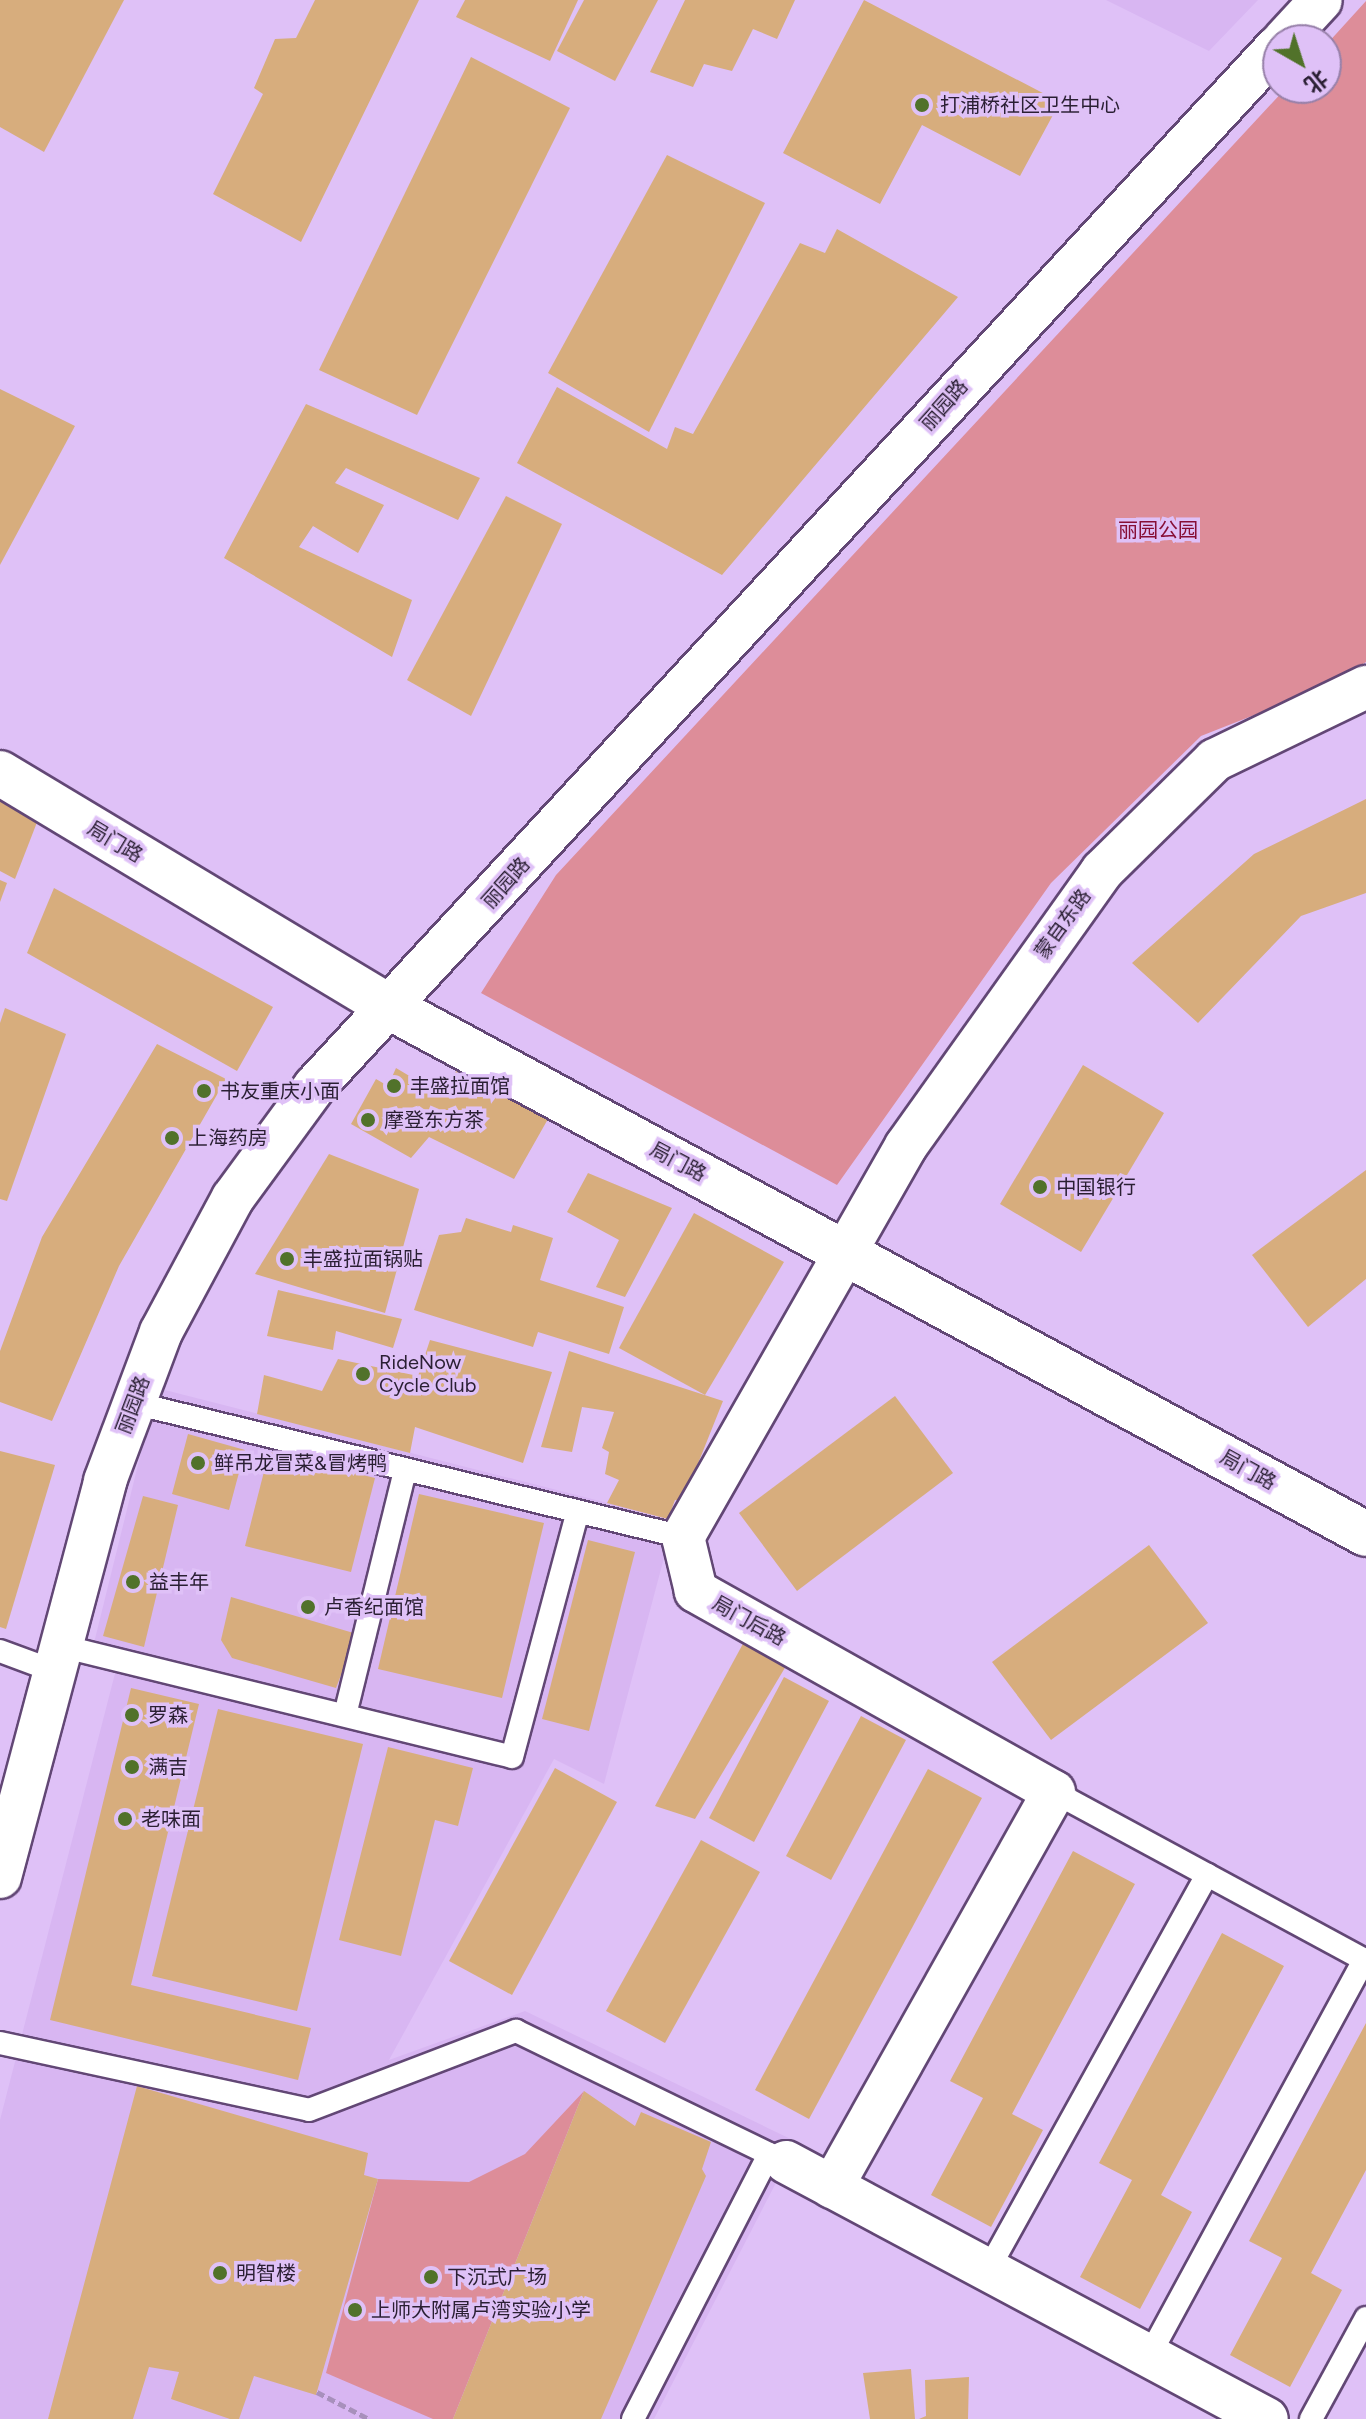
<!DOCTYPE html>
<meta charset="utf-8">
<style>
body{margin:0}
#map{position:relative;width:1366px;height:2419px;overflow:hidden;background:#dfc1f7;font-family:Figtree,"Noto Sans SC",sans-serif}
div>[style]{position:absolute}
.built>*{inset:0;background:#d8b6f2}
.green>*{inset:0;background:#dd8d99}
.building>*{inset:0;background:#d7ad7d}
.path>*{height:5px;margin-top:-2.5px;transform-origin:0;background:repeating-linear-gradient(90deg,#a890bc 0 8px,transparent 0 12px)}
.roads{filter:drop-shadow(2px 0 #624775) drop-shadow(-2px 0 #624775) drop-shadow(0 2px #624775) drop-shadow(0 -2px #624775)}
.service>*{height:22px;margin:-11px;padding:0 11px;transform-origin:11px;border-radius:11px;background:#fff}
.minor>*{height:42px;margin:-21px;padding:0 21px;transform-origin:21px;border-radius:21px;background:#fff}
.tertiary>*{height:44px;margin:-22px;padding:0 22px;transform-origin:22px;border-radius:22px;background:#fff}
.dots>*{width:22px;height:22px;translate:-50% -50%;box-sizing:border-box;border:4px solid #dfc1f7;border-radius:50%}
span{translate:-50% -50%;white-space:nowrap;text-align:center;line-height:1.15;-webkit-text-stroke:7px #dfc1f7;paint-order:stroke}
.poi-label{font-size:20px;color:#2a1f33}
.left{translate:0 -50%;text-align:left}
.street-label{font-size:20px;color:#2a1f33}
.park-label{font-size:20px;color:#870f36}
.north{position:absolute;left:1262px;top:24px;width:80px;height:80px;box-sizing:border-box;background:#dfc1f7;border:2px solid #9780a9;border-radius:50%;rotate:141deg;font-size:22px;font-weight:700;line-height:32px;text-align:center;color:#2a1f33}
.north::after{content:'';display:block;margin:auto;width:28px;height:36px;background:#51722a;clip-path:polygon(50% 0,100% 100%,50% 72%,0 100%)}
</style>
<div id="map">
<div class="built">
<i style="clip-path:polygon(1106px 0,1258px 0,1209px 51px)"></i>
<i style="clip-path:polygon(157px 1388px,674px 1520px,604px 1784px,554px 1759px,389px 2060px,525px 2011px,797px 2142px,654px 2419px,0 2419px,0 2120px,120px 1654px,93px 1647px)"></i>
</div>
<div class="green">
<i style="clip-path:polygon(1366px 1px,1366px 662px,1333px 684px,1201px 736px,1051px 883px,837px 1185px,481px 993px,556px 875px,1286px 88px,1326px 88px,1326px 45px)"></i>
<i style="clip-path:polygon(584px 2091px,453px 2419px,433px 2419px,326px 2373px,378px 2179px,469px 2182px,525px 2154px)"></i>
</div>
<div class="building">
<i style="clip-path:polygon(0 0,124px 0,44px 152px,0 127px)"></i>
<i style="clip-path:polygon(315px 0,419px 0,301px 242px,213px 194px,263px 94px,254px 88px,275px 39px,296px 38px)"></i>
<i style="clip-path:polygon(465px 0,578px 0,550px 61px,456px 17px)"></i>
<i style="clip-path:polygon(584px 0,658px 0,615px 81px,557px 51px)"></i>
<i style="clip-path:polygon(685px 0,795px 0,777px 39px,753px 29px,732px 71px,704px 64px,693px 87px,650px 72px)"></i>
<i style="clip-path:polygon(864px 0,1060px 102px,1020px 176px,922px 125px,880px 204px,783px 153px)"></i>
<i style="clip-path:polygon(471px 57px,570px 108px,417px 415px,319px 370px)"></i>
<i style="clip-path:polygon(667px 155px,765px 203px,649px 432px,548px 373px)"></i>
<i style="clip-path:polygon(837px 229px,958px 297px,722px 575px,517px 463px,557px 387px,667px 449px,675px 427px,693px 434px,800px 243px,825px 253px)"></i>
<i style="clip-path:polygon(0 389px,75px 426px,0 565px)"></i>
<i style="clip-path:polygon(306px 404px,480px 478px,458px 520px,346px 468px,335px 483px,384px 505px,358px 553px,313px 526px,299px 547px,412px 600px,392px 657px,224px 558px)"></i>
<i style="clip-path:polygon(506px 496px,562px 524px,471px 716px,407px 680px)"></i>
<i style="clip-path:polygon(0 788px,41px 812px,15px 879px,0 871px)"></i>
<i style="clip-path:polygon(1366px 799px,1366px 893px,1301px 916px,1198px 1023px,1132px 963px,1254px 854px)"></i>
<i style="clip-path:polygon(0 880px,7px 883px,0 902px)"></i>
<i style="clip-path:polygon(54px 888px,273px 1007px,237px 1071px,27px 953px)"></i>
<i style="clip-path:polygon(5px 1008px,66px 1034px,7px 1201px,0 1199px,0 1023px)"></i>
<i style="clip-path:polygon(157px 1044px,226px 1079px,119px 1266px,52px 1421px,0 1402px,0 1351px,42px 1237px)"></i>
<i style="clip-path:polygon(1083px 1065px,1164px 1113px,1081px 1252px,1000px 1204px)"></i>
<i style="clip-path:polygon(396px 1068px,438px 1093px,459px 1068px,548px 1119px,514px 1179px,429px 1137px,411px 1158px,351px 1124px,376px 1079px,388px 1086px)"></i>
<i style="clip-path:polygon(329px 1154px,419px 1189px,385px 1313px,255px 1274px)"></i>
<i style="clip-path:polygon(1366px 1170px,1366px 1279px,1308px 1327px,1252px 1255px)"></i>
<i style="clip-path:polygon(588px 1173px,672px 1208px,625px 1297px,596px 1287px,619px 1240px,567px 1212px)"></i>
<i style="clip-path:polygon(694px 1213px,784px 1262px,705px 1395px,619px 1348px)"></i>
<i style="clip-path:polygon(466px 1218px,511px 1232px,513px 1225px,553px 1238px,540px 1280px,624px 1307px,609px 1354px,538px 1332px,533px 1347px,414px 1310px,439px 1235px,461px 1232px)"></i>
<i style="clip-path:polygon(278px 1290px,402px 1319px,393px 1348px,336px 1331px,333px 1350px,267px 1336px)"></i>
<i style="clip-path:polygon(430px 1340px,552px 1372px,523px 1463px,415px 1427px,410px 1453px,257px 1414px,264px 1375px,322px 1391px,338px 1359px,418px 1376px)"></i>
<i style="clip-path:polygon(569px 1351px,723px 1401px,683px 1501px,675px 1500px,668px 1519px,607px 1503px,619px 1480px,605px 1474px,609px 1452px,602px 1448px,614px 1412px,582px 1407px,572px 1452px,541px 1447px)"></i>
<i style="clip-path:polygon(895px 1396px,953px 1473px,797px 1591px,739px 1513px)"></i>
<i style="clip-path:polygon(188px 1434px,245px 1450px,229px 1510px,172px 1494px)"></i>
<i style="clip-path:polygon(0 1451px,55px 1465px,6px 1629px,0 1627px)"></i>
<i style="clip-path:polygon(269px 1452px,375px 1478px,351px 1572px,245px 1546px)"></i>
<i style="clip-path:polygon(419px 1494px,544px 1523px,502px 1698px,378px 1669px)"></i>
<i style="clip-path:polygon(143px 1496px,178px 1505px,144px 1647px,103px 1636px)"></i>
<i style="clip-path:polygon(588px 1540px,635px 1552px,589px 1731px,542px 1719px)"></i>
<i style="clip-path:polygon(1149px 1545px,1208px 1623px,1051px 1740px,992px 1662px)"></i>
<i style="clip-path:polygon(231px 1597px,357px 1634px,336px 1688px,232px 1658px,221px 1640px)"></i>
<i style="clip-path:polygon(745px 1640px,786px 1666px,695px 1819px,655px 1806px)"></i>
<i style="clip-path:polygon(784px 1677px,829px 1701px,754px 1842px,709px 1818px)"></i>
<i style="clip-path:polygon(131px 1688px,199px 1704px,131px 1985px,311px 2028px,298px 2080px,50px 2020px)"></i>
<i style="clip-path:polygon(218px 1709px,363px 1744px,297px 2011px,152px 1976px)"></i>
<i style="clip-path:polygon(861px 1716px,906px 1740px,831px 1880px,786px 1856px)"></i>
<i style="clip-path:polygon(388px 1747px,473px 1768px,458px 1826px,435px 1820px,401px 1956px,339px 1940px)"></i>
<i style="clip-path:polygon(555px 1768px,617px 1802px,512px 1995px,449px 1961px)"></i>
<i style="clip-path:polygon(928px 1769px,982px 1798px,809px 2119px,755px 2090px)"></i>
<i style="clip-path:polygon(701px 1840px,760px 1872px,665px 2043px,606px 2011px)"></i>
<i style="clip-path:polygon(1073px 1851px,1135px 1884px,1012px 2114px,1043px 2130px,991px 2227px,931px 2195px,983px 2098px,950px 2081px)"></i>
<i style="clip-path:polygon(1222px 1933px,1284px 1966px,1161px 2195px,1192px 2212px,1140px 2309px,1080px 2277px,1132px 2180px,1099px 2163px)"></i>
<i style="clip-path:polygon(1366px 2023px,1366px 2170px,1311px 2273px,1342px 2290px,1290px 2387px,1230px 2355px,1282px 2258px,1249px 2241px)"></i>
<i style="clip-path:polygon(137px 2086px,368px 2153px,364px 2175px,378px 2179px,316px 2395px,254px 2376px,239px 2419px,230px 2419px,171px 2399px,179px 2372px,149px 2367px,133px 2419px,48px 2419px)"></i>
<i style="clip-path:polygon(584px 2091px,635px 2126px,641px 2112px,711px 2142px,702px 2169px,706px 2176px,601px 2419px,453px 2419px)"></i>
<i style="clip-path:polygon(911px 2369px,915px 2419px,870px 2419px,863px 2373px)"></i>
<i style="clip-path:polygon(969px 2377px,968px 2419px,919px 2419px,926px 2416px,925px 2380px)"></i>
</div>
<div class="path">
<i style="left:317px;top:2392px;width:59px;rotate:27.4deg"></i>
</div>
<div class="roads">
<div class="service">
<i style="left:134px;top:1403px;width:565px;rotate:13.72deg"></i>
<i style="left:61px;top:1646px;width:464px;rotate:13.8deg"></i>
<i style="left:512px;top:1757px;width:252px;rotate:-75deg"></i>
<i style="left:0;top:1651px;width:58px;rotate:20.3deg"></i>
<i style="left:345px;top:1715px;width:251px;rotate:-76.2deg"></i>
<i style="left:1054px;top:1792px;width:355px;rotate:28.4deg"></i>
<i style="left:0;top:2043px;width:316px;rotate:12.2deg"></i>
<i style="left:309px;top:2110px;width:222px;rotate:-20.9deg"></i>
<i style="left:516px;top:2031px;width:300px;rotate:25.9deg"></i>
<i style="left:988px;top:2270px;width:452px;rotate:-61deg"></i>
<i style="left:1149px;top:2356px;width:451px;rotate:-61.5deg"></i>
<i style="left:633px;top:2419px;width:298px;rotate:-62.8deg"></i>
<i style="left:1311px;top:2419px;width:115px;rotate:-61.4deg"></i>
</div>
<div class="minor">
<i style="left:1284px;top:40px;width:54px;rotate:-47.2deg"></i>
<i style="left:0;top:1877px;width:410px;rotate:-75.1deg"></i>
<i style="left:105px;top:1481px;width:159px;rotate:-69.4deg"></i>
<i style="left:161px;top:1332px;width:152px;rotate:-61.8deg"></i>
<i style="left:233px;top:1198px;width:139px;rotate:-53.8deg"></i>
<i style="left:315px;top:1086px;width:1417px;rotate:-47.2deg"></i>
<i style="left:786px;top:2162px;width:545px;rotate:28.12deg"></i>
<i style="left:832px;top:2187px;width:453px;rotate:-60.7deg"></i>
<i style="left:1054px;top:1792px;width:411px;rotate:-150.7deg"></i>
<i style="left:696px;top:1591px;width:56px;rotate:-103.5deg"></i>
<i style="left:683px;top:1537px;width:450px;rotate:-60.3deg"></i>
<i style="left:906px;top:1146px;width:338px;rotate:-54.5deg"></i>
<i style="left:1102px;top:871px;width:158px;rotate:-44.5deg"></i>
<i style="left:1215px;top:760px;width:168px;rotate:-25.8deg"></i>
</div>
<div class="tertiary">
<i style="left:0;top:773px;width:454px;rotate:31deg"></i>
<i style="left:389px;top:1007px;width:1110px;rotate:28.34deg"></i>
</div>
</div>
<div class="dots">
<i style="left:922px;top:105px;background:#51722a"></i>
<i style="left:394px;top:1086px;background:#51722a"></i>
<i style="left:204px;top:1091px;background:#51722a"></i>
<i style="left:368px;top:1120px;background:#51722a"></i>
<i style="left:172px;top:1138px;background:#51722a"></i>
<i style="left:1040px;top:1187px;background:#51722a"></i>
<i style="left:287px;top:1259px;background:#51722a"></i>
<i style="left:363px;top:1374px;background:#51722a"></i>
<i style="left:198px;top:1463px;background:#51722a"></i>
<i style="left:133px;top:1582px;background:#51722a"></i>
<i style="left:308px;top:1607px;background:#51722a"></i>
<i style="left:132px;top:1715px;background:#51722a"></i>
<i style="left:132px;top:1767px;background:#51722a"></i>
<i style="left:125px;top:1819px;background:#51722a"></i>
<i style="left:220px;top:2273px;background:#51722a"></i>
<i style="left:431px;top:2277px;background:#51722a"></i>
<i style="left:355px;top:2310px;background:#51722a"></i>
</div>
<div class="poi-label">
<span class="left" style="left:940px;top:105px">打浦桥社区卫生中心</span>
<span class="left" style="left:410px;top:1086px">丰盛拉面馆</span>
<span class="left" style="left:220px;top:1091px">书友重庆小面</span>
<span class="left" style="left:384px;top:1120px">摩登东方茶</span>
<span class="left" style="left:188px;top:1138px">上海药房</span>
<span class="left" style="left:1056px;top:1187px">中国银行</span>
<span class="left" style="left:303px;top:1259px">丰盛拉面锅贴</span>
<span class="left" style="left:379px;top:1374px">RideNow<br>Cycle Club</span>
<span class="left" style="left:214px;top:1463px">鲜吊龙冒菜&amp;冒烤鸭</span>
<span class="left" style="left:149px;top:1582px">益丰年</span>
<span class="left" style="left:324px;top:1607px">卢香纪面馆</span>
<span class="left" style="left:148px;top:1715px">罗森</span>
<span class="left" style="left:148px;top:1767px">满吉</span>
<span class="left" style="left:141px;top:1819px">老味面</span>
<span class="left" style="left:236px;top:2273px">明智楼</span>
<span class="left" style="left:447px;top:2277px">下沉式广场</span>
<span class="left" style="left:371px;top:2310px">上师大附属卢湾实验小学</span>
</div>
<div class="street-label">
<span style="left:944px;top:405px;rotate:-48deg">丽园路</span>
<span style="left:115px;top:842px;rotate:31deg">局门路</span>
<span style="left:506px;top:883px;rotate:-48deg">丽园路</span>
<span style="left:1063px;top:924px;rotate:-54deg">蒙自东路</span>
<span style="left:678px;top:1162px;rotate:28deg">局门路</span>
<span style="left:133px;top:1405px;rotate:-69deg">丽园路</span>
<span style="left:1248px;top:1470px;rotate:29deg">局门路</span>
<span style="left:749px;top:1621px;rotate:29deg">局门后路</span>
</div>
<div class="park-label">
<span style="left:1158px;top:530px">丽园公园</span>
</div>
<div class="north">北</div>
</div>
